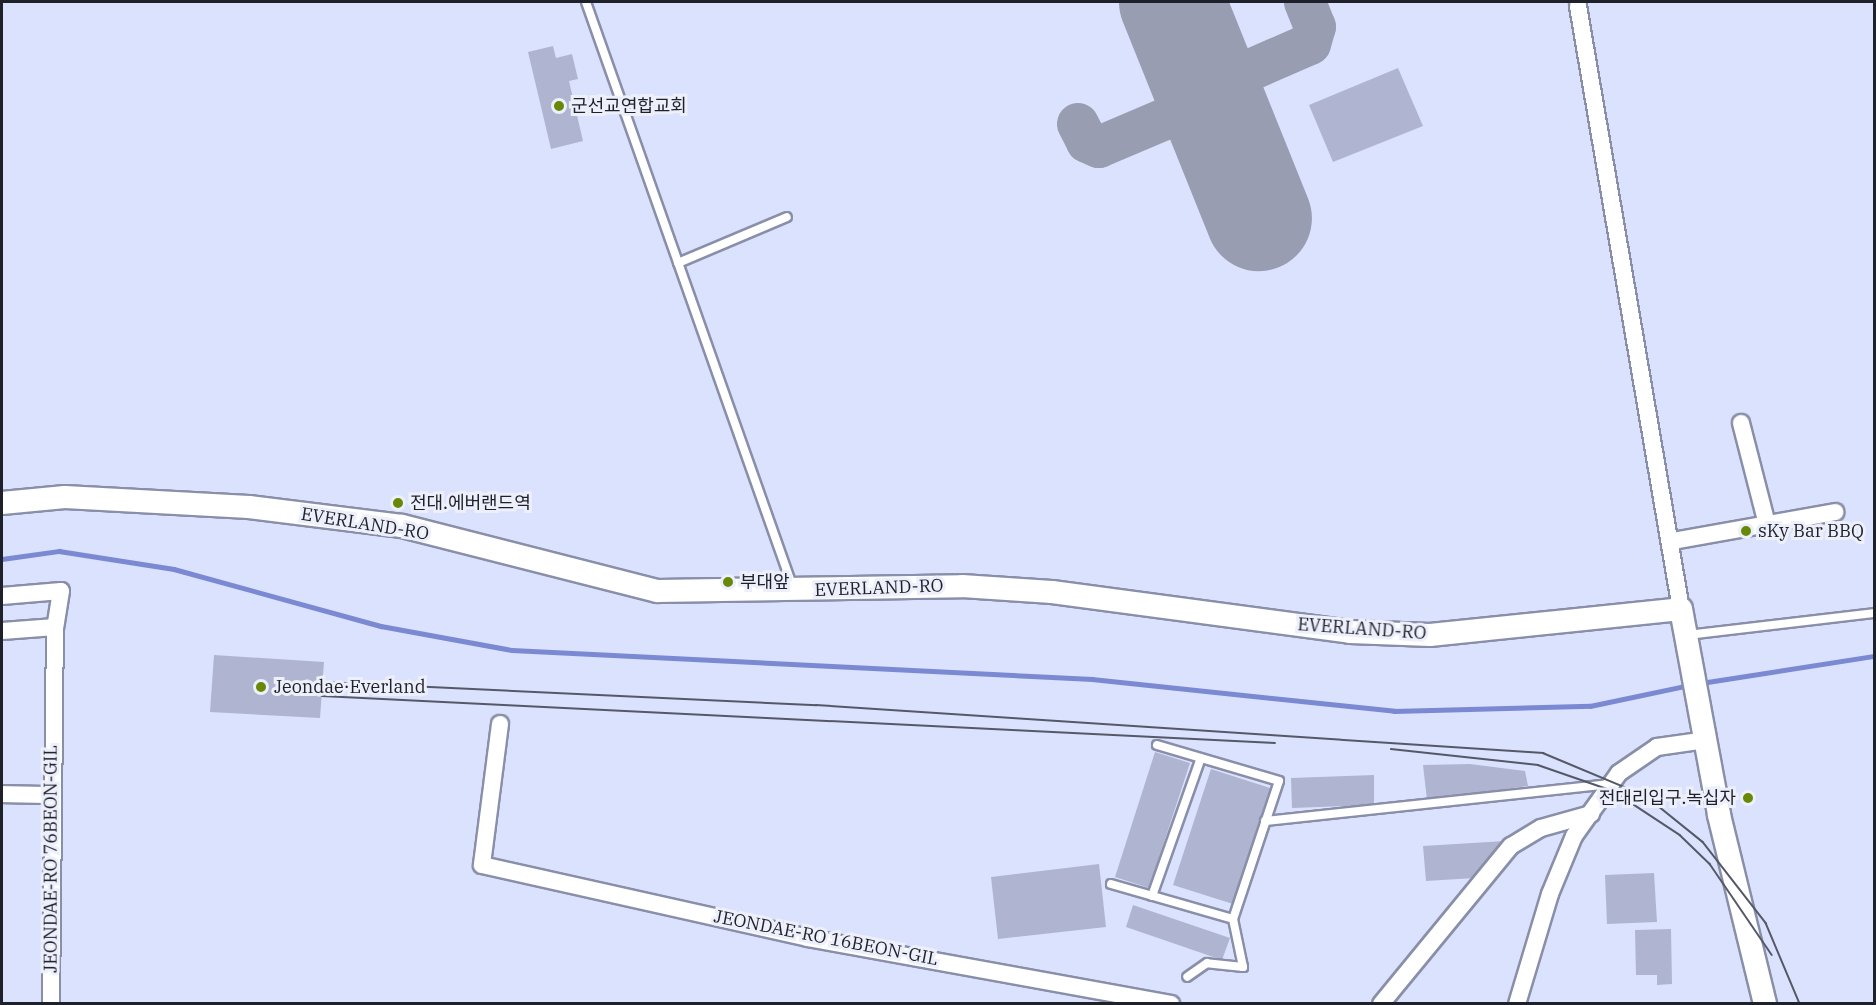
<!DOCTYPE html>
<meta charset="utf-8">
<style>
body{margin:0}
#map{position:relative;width:1876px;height:1005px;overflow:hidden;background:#dbe2fe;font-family:"IBM Plex Serif","Noto Sans KR",serif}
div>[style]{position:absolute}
.stream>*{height:4.5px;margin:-2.25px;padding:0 2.25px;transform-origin:2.25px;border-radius:2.25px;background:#7b89d3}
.taxiway>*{height:42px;margin:-21px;padding:0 21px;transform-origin:21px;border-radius:21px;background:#989db2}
.runway>*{height:106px;margin:-53px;padding:0 53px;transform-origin:53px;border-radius:53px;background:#989db2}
.building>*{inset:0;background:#afb5d0}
.roads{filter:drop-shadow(2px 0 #898fa9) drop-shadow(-2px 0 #898fa9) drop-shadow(0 2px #898fa9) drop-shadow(0 -2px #898fa9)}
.lane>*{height:8px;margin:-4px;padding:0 4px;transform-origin:4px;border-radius:4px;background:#fff}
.street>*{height:16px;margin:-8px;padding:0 8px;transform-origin:8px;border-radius:8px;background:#fff}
.secondary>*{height:22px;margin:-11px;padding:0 11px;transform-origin:11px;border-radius:11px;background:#fff}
.tram>*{height:1.5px;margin:-0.75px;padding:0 0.75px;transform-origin:0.75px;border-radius:0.75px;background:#555867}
.dots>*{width:16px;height:16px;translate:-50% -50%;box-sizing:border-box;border:3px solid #edf0fb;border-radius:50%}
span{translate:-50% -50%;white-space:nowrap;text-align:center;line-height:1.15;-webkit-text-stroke:6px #edf0fb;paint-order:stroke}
.poi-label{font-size:18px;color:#1e202a}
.left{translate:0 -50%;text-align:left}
.right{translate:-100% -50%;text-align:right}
.street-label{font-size:18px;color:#1e202a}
.frame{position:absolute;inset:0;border:3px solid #1e202a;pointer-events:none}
</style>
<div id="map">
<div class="stream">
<i style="left:2px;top:559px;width:58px;rotate:-8deg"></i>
<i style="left:59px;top:551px;width:116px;rotate:8.9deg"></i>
<i style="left:174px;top:569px;width:215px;rotate:15.4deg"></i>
<i style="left:381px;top:626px;width:133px;rotate:10.4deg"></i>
<i style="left:512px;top:650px;width:581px;rotate:2.86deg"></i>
<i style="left:1092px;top:679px;width:304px;rotate:6deg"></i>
<i style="left:1394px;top:711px;width:196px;rotate:-1.5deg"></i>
<i style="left:1590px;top:706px;width:102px;rotate:-11.9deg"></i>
<i style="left:1701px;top:683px;width:175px;rotate:-8.9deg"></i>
</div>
<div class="taxiway">
<i style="left:1232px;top:78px;width:85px;rotate:-23.6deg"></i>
<i style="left:1310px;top:44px;width:18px;rotate:-74deg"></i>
<i style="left:1315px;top:27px;width:27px;rotate:-112deg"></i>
<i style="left:1078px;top:124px;width:20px;rotate:63deg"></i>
<i style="left:1087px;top:142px;width:13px;rotate:23deg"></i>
<i style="left:1099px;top:147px;width:95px;rotate:-23deg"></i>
</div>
<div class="runway">
<i style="left:1172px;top:2px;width:233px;rotate:68.1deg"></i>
</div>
<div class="building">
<i style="clip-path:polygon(553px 46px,556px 58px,572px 54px,578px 79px,569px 81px,583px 141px,551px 149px,528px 52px)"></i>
<i style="clip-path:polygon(1398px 68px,1423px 126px,1333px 162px,1309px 105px)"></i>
<i style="clip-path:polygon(214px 655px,324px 662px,320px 718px,210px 712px)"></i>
<i style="clip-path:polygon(1155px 752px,1190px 763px,1149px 888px,1115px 877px)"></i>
<i style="clip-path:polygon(1470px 764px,1525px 771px,1528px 786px,1427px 800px,1423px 765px)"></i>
<i style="clip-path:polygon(1211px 769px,1270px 788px,1233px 904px,1173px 885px)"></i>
<i style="clip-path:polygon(1374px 775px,1374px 805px,1292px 808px,1291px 778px)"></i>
<i style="clip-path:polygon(1505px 841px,1475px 878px,1426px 881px,1423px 846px)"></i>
<i style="clip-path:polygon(1099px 864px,1106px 927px,998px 939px,991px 877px)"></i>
<i style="clip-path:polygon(1654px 873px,1657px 922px,1607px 924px,1605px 875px)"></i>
<i style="clip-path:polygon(1133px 905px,1230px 938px,1222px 960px,1126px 927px)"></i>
<i style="clip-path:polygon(1671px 929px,1672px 984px,1657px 985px,1657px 975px,1636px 975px,1635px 930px)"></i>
</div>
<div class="roads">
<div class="lane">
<i style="left:586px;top:2px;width:621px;rotate:70.54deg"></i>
<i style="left:678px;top:263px;width:118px;rotate:-22.9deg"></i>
<i style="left:1687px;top:635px;width:188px;rotate:-6.7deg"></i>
<i style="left:1157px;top:745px;width:127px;rotate:16.4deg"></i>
<i style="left:1279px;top:781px;width:145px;rotate:108.4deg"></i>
<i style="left:1265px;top:821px;width:348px;rotate:-6.1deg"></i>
<i style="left:1111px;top:884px;width:127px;rotate:16deg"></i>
<i style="left:1233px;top:919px;width:49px;rotate:78.2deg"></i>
<i style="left:1243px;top:967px;width:36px;rotate:-174deg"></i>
<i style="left:1207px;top:963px;width:24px;rotate:145deg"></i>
<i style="left:1152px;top:896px;width:146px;rotate:-70.5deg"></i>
</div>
<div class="street">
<i style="left:1578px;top:6px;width:612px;rotate:80.31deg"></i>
<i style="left:1741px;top:423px;width:104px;rotate:75.6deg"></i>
<i style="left:1673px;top:541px;width:165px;rotate:-10.1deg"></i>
<i style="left:2px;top:596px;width:59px;rotate:-4.8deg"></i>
<i style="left:61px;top:591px;width:36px;rotate:99deg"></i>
<i style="left:55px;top:627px;width:53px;rotate:175.7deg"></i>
<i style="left:500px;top:724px;width:142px;rotate:97.3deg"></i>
<i style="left:482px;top:865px;width:334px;rotate:12.6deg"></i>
<i style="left:808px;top:938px;width:369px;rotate:10.3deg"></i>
<i style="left:2px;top:794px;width:49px;rotate:1.2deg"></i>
<i style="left:51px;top:1004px;width:377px;rotate:-89.4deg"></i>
<i style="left:1381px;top:1004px;width:205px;rotate:-50.6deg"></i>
<i style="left:1511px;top:846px;width:35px;rotate:-31deg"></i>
<i style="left:1541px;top:828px;width:52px;rotate:-15.6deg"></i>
<i style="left:1517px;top:1004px;width:115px;rotate:-73.3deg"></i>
<i style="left:1550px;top:894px;width:63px;rotate:-67.5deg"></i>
<i style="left:1574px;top:836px;width:77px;rotate:-54.5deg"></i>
<i style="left:1619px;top:773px;width:46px;rotate:-34.4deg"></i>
<i style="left:1657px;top:747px;width:49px;rotate:-8.1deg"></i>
</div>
<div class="secondary">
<i style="left:2px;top:503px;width:63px;rotate:-5.4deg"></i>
<i style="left:65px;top:497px;width:184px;rotate:3.1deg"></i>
<i style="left:249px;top:507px;width:154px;rotate:7.1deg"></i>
<i style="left:402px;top:526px;width:263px;rotate:14.3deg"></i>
<i style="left:657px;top:591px;width:305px;rotate:-0.9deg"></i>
<i style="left:962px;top:586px;width:90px;rotate:3.8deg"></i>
<i style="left:1052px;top:592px;width:301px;rotate:7.6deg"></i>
<i style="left:1350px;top:632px;width:80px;rotate:2.1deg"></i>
<i style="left:1430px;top:635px;width:252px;rotate:-5.9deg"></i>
<i style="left:1681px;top:609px;width:209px;rotate:79.5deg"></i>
<i style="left:1719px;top:815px;width:195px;rotate:76.3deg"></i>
</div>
</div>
<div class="tram">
<i style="left:323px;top:682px;width:494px;rotate:2.7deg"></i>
<i style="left:816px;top:705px;width:729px;rotate:3.78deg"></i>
<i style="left:1543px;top:753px;width:112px;rotate:22.7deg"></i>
<i style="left:1646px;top:796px;width:73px;rotate:38.9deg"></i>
<i style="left:1703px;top:842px;width:103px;rotate:52.1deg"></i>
<i style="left:1766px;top:923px;width:88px;rotate:67.2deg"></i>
<i style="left:322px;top:696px;width:954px;rotate:2.82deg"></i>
<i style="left:1391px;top:749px;width:148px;rotate:6.2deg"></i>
<i style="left:1538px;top:765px;width:79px;rotate:19.1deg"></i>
<i style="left:1613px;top:791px;width:80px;rotate:33.3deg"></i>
<i style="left:1680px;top:835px;width:42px;rotate:44deg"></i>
<i style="left:1710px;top:864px;width:110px;rotate:55.7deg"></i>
</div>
<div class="dots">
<i style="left:559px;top:106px;background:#688807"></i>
<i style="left:398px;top:503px;background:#688807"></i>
<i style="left:1746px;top:531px;background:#688807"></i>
<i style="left:728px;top:582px;background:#688807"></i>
<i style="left:261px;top:687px;background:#688807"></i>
<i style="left:1748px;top:798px;background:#688807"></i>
</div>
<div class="poi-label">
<span class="left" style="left:571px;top:106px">군선교연합교회</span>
<span class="left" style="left:410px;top:503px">전대.에버랜드역</span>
<span class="left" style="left:1758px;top:531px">sKy Bar BBQ</span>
<span class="left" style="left:740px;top:582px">부대앞</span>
<span class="left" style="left:274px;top:687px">Jeondae·Everland</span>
<span class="right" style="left:1736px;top:798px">전대리입구.녹십자</span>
</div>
<div class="street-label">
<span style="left:365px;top:524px;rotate:9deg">EVERLAND-RO</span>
<span style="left:879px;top:588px;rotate:-2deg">EVERLAND-RO</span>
<span style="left:1362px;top:629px;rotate:4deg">EVERLAND-RO</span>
<span style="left:51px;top:859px;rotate:-90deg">JEONDAE-RO 76BEON-GIL</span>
<span style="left:826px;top:938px;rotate:11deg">JEONDAE-RO 16BEON-GIL</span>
</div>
<div class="frame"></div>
</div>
